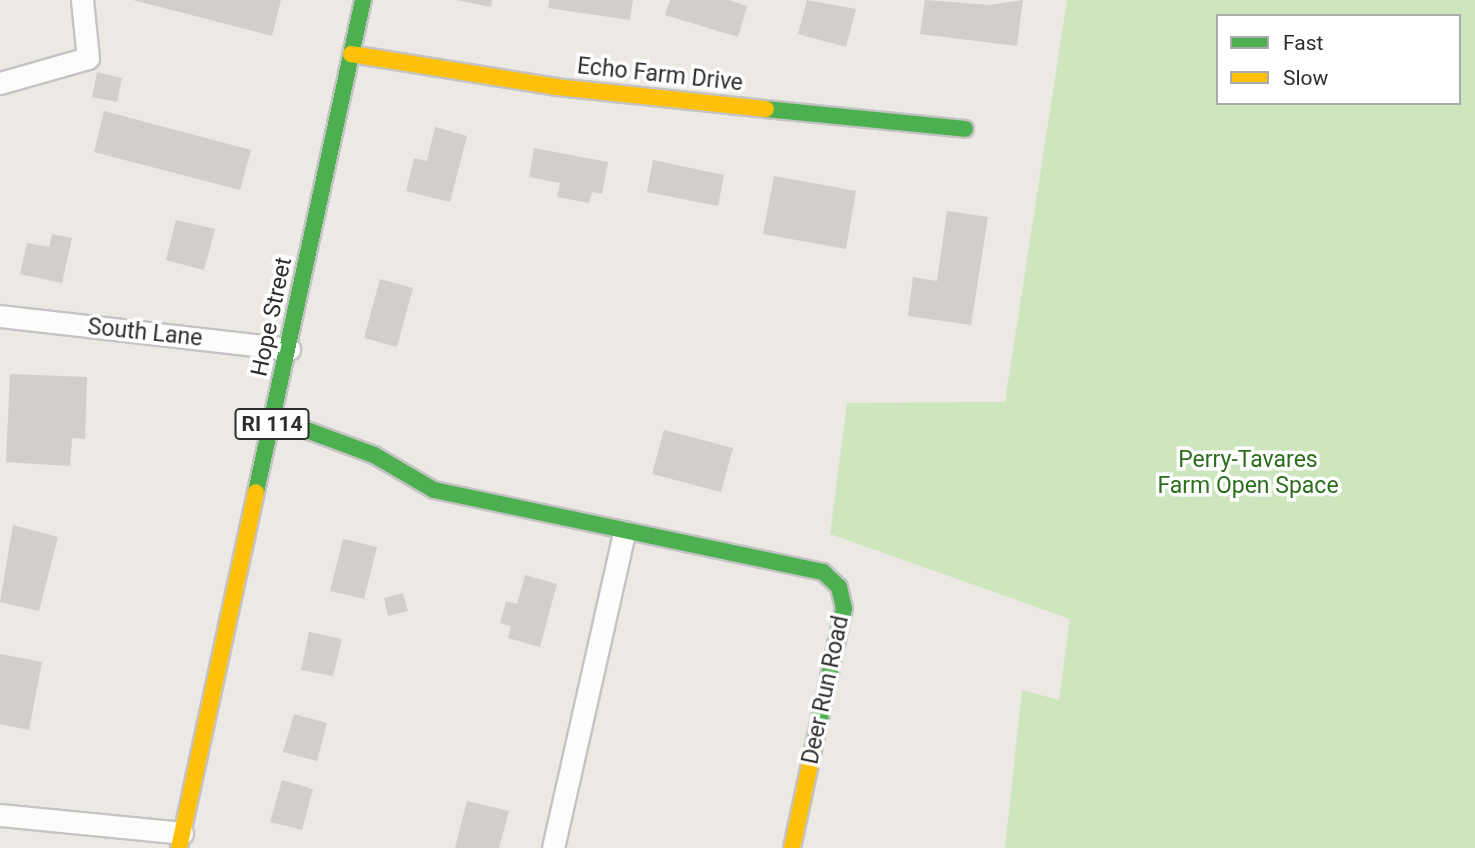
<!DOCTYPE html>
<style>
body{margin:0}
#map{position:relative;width:1475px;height:848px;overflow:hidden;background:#ece8e4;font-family:Roboto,sans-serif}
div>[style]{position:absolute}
.green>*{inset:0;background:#cee6be}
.building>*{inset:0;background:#d1cecb}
.roads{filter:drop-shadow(2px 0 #c5c4c5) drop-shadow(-2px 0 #c5c4c5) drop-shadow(0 2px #c5c4c5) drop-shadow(0 -2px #c5c4c5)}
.street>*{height:21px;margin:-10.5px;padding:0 10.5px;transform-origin:10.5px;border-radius:10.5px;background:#fcfcfb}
.fast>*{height:16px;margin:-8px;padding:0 8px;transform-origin:8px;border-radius:8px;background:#4caf50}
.slow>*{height:16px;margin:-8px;padding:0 8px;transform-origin:8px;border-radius:8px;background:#ffc107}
span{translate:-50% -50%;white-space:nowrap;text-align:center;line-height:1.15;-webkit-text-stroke:7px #fff;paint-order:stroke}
.shield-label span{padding:2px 5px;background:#fff;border:2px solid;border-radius:5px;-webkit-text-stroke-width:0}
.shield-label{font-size:21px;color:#2e2e2e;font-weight:700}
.street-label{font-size:23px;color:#2e2e2e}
.park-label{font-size:23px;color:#2c6e1b}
.legend{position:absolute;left:1216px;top:14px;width:245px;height:91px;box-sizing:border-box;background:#fff;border:2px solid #ababab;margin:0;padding:9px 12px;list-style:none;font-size:21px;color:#2e2e2e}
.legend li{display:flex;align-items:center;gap:14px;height:35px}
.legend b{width:35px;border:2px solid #ababab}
</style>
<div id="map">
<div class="green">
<i style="clip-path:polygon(evenodd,1067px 0,1475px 0,1475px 848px,1005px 848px,1022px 690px,1059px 700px,1070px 619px,830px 534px,847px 403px,1005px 402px,1067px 0,1218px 16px,1459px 16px,1459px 103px,1218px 103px,1218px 16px)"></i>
</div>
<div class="building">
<i style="clip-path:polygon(133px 0,281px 0,272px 36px)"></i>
<i style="clip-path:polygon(456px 0,492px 0,491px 7px)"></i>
<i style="clip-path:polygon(549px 0,633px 0,630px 20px,548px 8px)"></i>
<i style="clip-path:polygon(670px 0,729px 0,747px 6px,738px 37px,665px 15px)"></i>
<i style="clip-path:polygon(807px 0,856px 9px,846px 47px,798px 34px)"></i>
<i style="clip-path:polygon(925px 0,989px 5px,1023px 0,1017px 46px,920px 34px)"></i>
<i style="clip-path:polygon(97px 72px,122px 78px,117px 102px,92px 97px)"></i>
<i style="clip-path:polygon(104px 111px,251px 150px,240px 190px,94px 152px)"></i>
<i style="clip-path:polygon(435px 127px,467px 136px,450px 202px,406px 191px,414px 158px,427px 161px)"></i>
<i style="clip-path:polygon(534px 148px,608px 162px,602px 194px,592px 192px,589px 203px,557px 197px,560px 183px,529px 177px)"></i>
<i style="clip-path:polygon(653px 160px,724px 175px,718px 206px,647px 192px)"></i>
<i style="clip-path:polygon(774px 176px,856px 191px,846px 249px,763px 234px)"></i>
<i style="clip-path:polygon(947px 211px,988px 217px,971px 325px,908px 316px,913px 277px,937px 281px)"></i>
<i style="clip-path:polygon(176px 220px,215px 229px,204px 270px,166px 260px)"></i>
<i style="clip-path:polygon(52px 234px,72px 238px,62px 283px,20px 274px,27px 243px,49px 247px)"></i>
<i style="clip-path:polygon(380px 279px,413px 288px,397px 347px,364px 338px)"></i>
<i style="clip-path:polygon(10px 374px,87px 377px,85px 439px,72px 438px,70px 466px,6px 462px)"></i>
<i style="clip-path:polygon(664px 430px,733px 448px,721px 492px,652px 474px)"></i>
<i style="clip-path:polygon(13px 525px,58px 537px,39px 611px,0 602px)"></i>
<i style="clip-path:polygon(343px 539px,377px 547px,364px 599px,330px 591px)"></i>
<i style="clip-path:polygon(525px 575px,557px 584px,540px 647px,508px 638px,511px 626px,500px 623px,506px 601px,517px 604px)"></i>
<i style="clip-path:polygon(403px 593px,408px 611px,388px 616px,384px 598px)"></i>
<i style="clip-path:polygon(309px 632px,342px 639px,333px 676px,301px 670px)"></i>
<i style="clip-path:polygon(0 654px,42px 662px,29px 730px,0 724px)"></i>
<i style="clip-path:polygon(294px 714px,327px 723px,317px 761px,283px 752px)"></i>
<i style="clip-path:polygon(282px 780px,313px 789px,302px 830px,270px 822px)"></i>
<i style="clip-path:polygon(467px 801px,509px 811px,499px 848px,455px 848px)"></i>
</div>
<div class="roads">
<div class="street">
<i style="left:0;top:83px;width:91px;rotate:-15.9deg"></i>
<i style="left:88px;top:58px;width:58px;rotate:-95.9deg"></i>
<i style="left:0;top:316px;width:291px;rotate:6.5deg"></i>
<i style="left:0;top:815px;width:183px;rotate:5.6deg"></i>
<i style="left:553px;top:848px;width:324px;rotate:-77.3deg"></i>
</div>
<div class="fast">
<i style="left:766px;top:109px;width:200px;rotate:5.7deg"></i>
<i style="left:274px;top:418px;width:107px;rotate:20.3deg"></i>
<i style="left:374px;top:455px;width:69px;rotate:30.3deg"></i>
<i style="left:434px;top:490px;width:398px;rotate:11.9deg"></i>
<i style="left:823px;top:572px;width:22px;rotate:43deg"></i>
<i style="left:839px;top:587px;width:22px;rotate:77deg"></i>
<i style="left:844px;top:608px;width:145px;rotate:102.3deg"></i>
<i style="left:256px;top:492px;width:504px;rotate:-77.73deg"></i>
</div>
<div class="slow">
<i style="left:351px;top:54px;width:208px;rotate:9.1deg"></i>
<i style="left:556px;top:87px;width:211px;rotate:6deg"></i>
<i style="left:179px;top:848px;width:364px;rotate:-77.8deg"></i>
<i style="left:792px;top:848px;width:100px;rotate:-77.9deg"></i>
</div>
</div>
<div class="shield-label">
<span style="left:272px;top:424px">RI 114</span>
</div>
<div class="street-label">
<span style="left:660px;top:75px;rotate:6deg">Echo Farm Drive</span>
<span style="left:272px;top:317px;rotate:-78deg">Hope Street</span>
<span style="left:145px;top:333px;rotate:6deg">South Lane</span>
<span style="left:826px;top:690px;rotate:-78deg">Deer Run Road</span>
</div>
<div class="park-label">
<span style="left:1248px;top:473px">Perry-Tavares<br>Farm Open Space</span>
</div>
<ul class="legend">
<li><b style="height:9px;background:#4caf50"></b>Fast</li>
<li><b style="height:9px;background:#ffc107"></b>Slow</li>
</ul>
</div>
